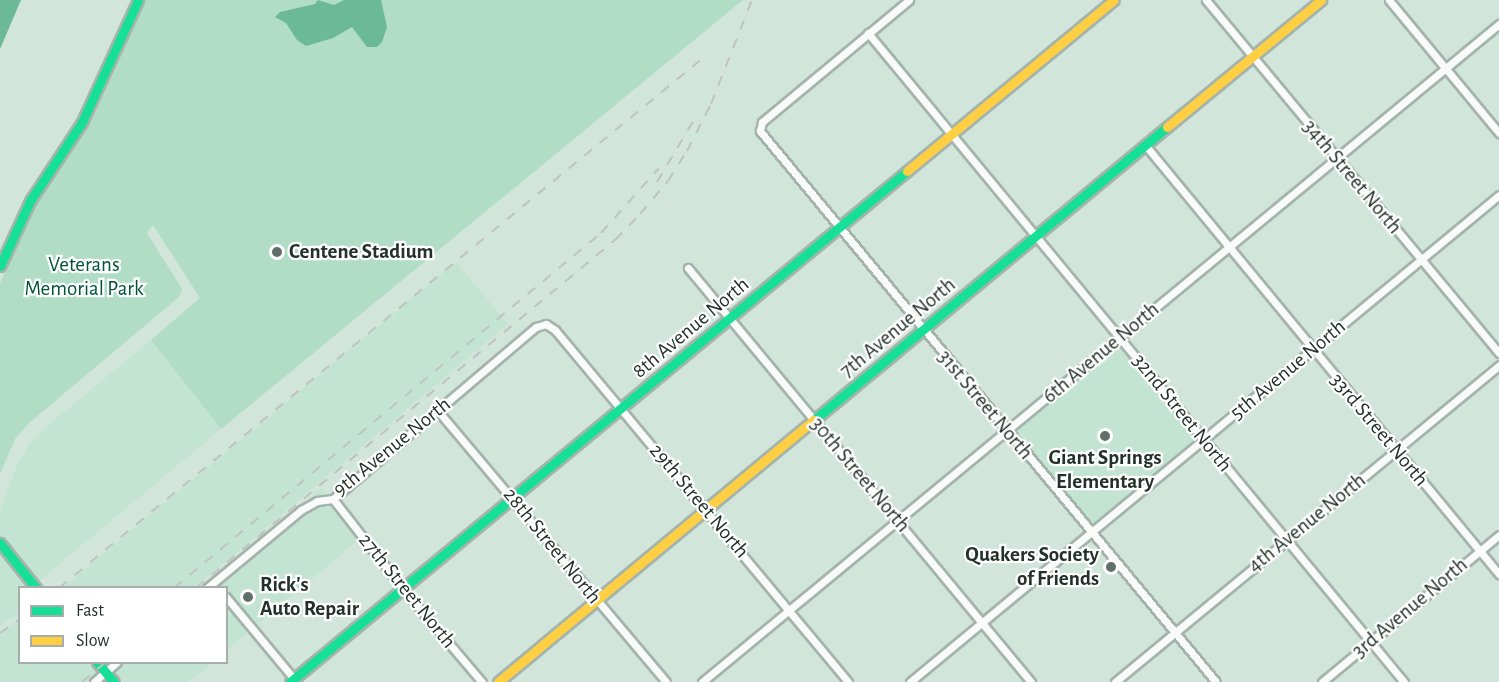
<!DOCTYPE html>
<style>
body{margin:0}
#map{position:relative;width:1499px;height:682px;overflow:hidden;background:#d1e5db;font-family:"Alegreya Sans",sans-serif}
div>[style]{position:absolute}
.built>*{inset:0;background:#c3e4d2}
.green>*{inset:0;background:#b1ddc7}
.water>*{inset:0;background:#6cb997}
.roads{filter:drop-shadow(2px 0 #a4b4ac) drop-shadow(-2px 0 #a4b4ac) drop-shadow(0 2px #a4b4ac) drop-shadow(0 -2px #a4b4ac)}
.street>*{height:7px;margin:-3.5px;padding:0 3.5px;transform-origin:3.5px;border-radius:3.5px;background:#f8fbfa}
.fast>*{height:9px;margin:-4.5px;padding:0 4.5px;transform-origin:4.5px;border-radius:4.5px;background:#16e098}
.slow>*{height:9px;margin:-4.5px;padding:0 4.5px;transform-origin:4.5px;border-radius:4.5px;background:#ffcf43}
.rail>*{height:2px;margin-top:-1px;transform-origin:0;background:repeating-linear-gradient(90deg,#bec3c1 0 10px,transparent 0 20px)}
.dots>*{width:16px;height:16px;translate:-50% -50%;box-sizing:border-box;border:3px solid #fff;border-radius:50%}
span{translate:-50% -50%;white-space:nowrap;text-align:center;line-height:1.15;-webkit-text-stroke:4.5px #fff;paint-order:stroke}
.street-label{font-size:21px;color:#23312a}
.poi-label{font-size:21px;color:#23312a;font-weight:700}
.left{translate:0 -50%;text-align:left}
.right{translate:-100% -50%;text-align:right}
.park-label{font-size:21px;color:#005437}
.legend{position:absolute;left:18px;top:586px;width:210px;height:78px;box-sizing:border-box;background:#fff;border:2px solid #a7adaa;margin:0;padding:8px 10px;list-style:none;font-size:18px;color:#23312a}
.legend li{display:flex;align-items:center;gap:12px;height:30px}
.legend b{width:30px;border:2px solid #a7adaa}
</style>
<div id="map">
<div class="built">
<i style="clip-path:polygon(456px 262px,508px 324px,195px 587px,63px 587px)"></i>
<i style="clip-path:polygon(1119px 337px,1203px 440px,1091px 533px,1007px 432px)"></i>
<i style="clip-path:polygon(151px 340px,221px 429px,39px 581px,0 534px,0 510px,18px 462px,31px 442px,46px 427px)"></i>
<i style="clip-path:polygon(321px 488px,362px 537px,227px 650px,226px 588px,207px 588px)"></i>
<i style="clip-path:polygon(0 544px,36px 587px,20px 588px,19px 613px,0 626px)"></i>
<i style="clip-path:polygon(19px 619px,20px 662px,106px 663px,101px 667px,105px 672px,117px 663px,212px 663px,188px 682px,0 682px,0 633px)"></i>
</div>
<div class="green">
<i style="clip-path:polygon(146px 0,743px 0,221px 429px,151px 340px,200px 298px,153px 225px,147px 233px,182px 289px,179px 297px,29px 423px,15px 439px,0 474px,0 284px,24px 223px,40px 194px,91px 122px)"></i>
</div>
<div class="water">
<i style="clip-path:polygon(0 0,21px 0,0 49px)"></i>
<i style="clip-path:polygon(318px 0,334px 5px,344px 0,381px 0,387px 27px,382px 42px,377px 47px,367px 47px,352px 27px,333px 38px,306px 46px,297px 40px,286px 23px,275px 17px,280px 12px,315px 4px)"></i>
</div>
<div class="roads">
<div class="street">
<i style="left:909px;top:0;width:191px;rotate:140.3deg"></i>
<i style="left:762px;top:122px;width:9px;rotate:103deg"></i>
<i style="left:760px;top:131px;width:715px;rotate:50.39deg"></i>
<i style="left:1206px;top:0;width:459px;rotate:50.3deg"></i>
<i style="left:1389px;top:0;width:173px;rotate:50.4deg"></i>
<i style="left:868px;top:33px;width:842px;rotate:50.45deg"></i>
<i style="left:1146px;top:146px;width:555px;rotate:50.49deg"></i>
<i style="left:688px;top:268px;width:538px;rotate:50.36deg"></i>
<i style="left:438px;top:411px;width:354px;rotate:49.9deg"></i>
<i style="left:333px;top:499px;width:114px;rotate:52.1deg"></i>
<i style="left:403px;top:589px;width:122px;rotate:49.7deg"></i>
<i style="left:207px;top:588px;width:122px;rotate:-39.7deg"></i>
<i style="left:301px;top:510px;width:18px;rotate:-29deg"></i>
<i style="left:317px;top:501px;width:16px;rotate:-7deg"></i>
<i style="left:333px;top:499px;width:266px;rotate:-40.3deg"></i>
<i style="left:536px;top:327px;width:10px;rotate:-17deg"></i>
<i style="left:546px;top:324px;width:11px;rotate:34deg"></i>
<i style="left:555px;top:330px;width:458px;rotate:50.2deg"></i>
<i style="left:226px;top:597px;width:107px;rotate:50.3deg"></i>
<i style="left:94px;top:682px;width:30px;rotate:-41deg"></i>
<i style="left:702px;top:682px;width:1034px;rotate:-39.54deg"></i>
<i style="left:910px;top:682px;width:764px;rotate:-39.58deg"></i>
<i style="left:1115px;top:682px;width:498px;rotate:-39.5deg"></i>
<i style="left:1322px;top:682px;width:230px;rotate:-39.7deg"></i>
</div>
<div class="fast">
<i style="left:0;top:266px;width:72px;rotate:-65.2deg"></i>
<i style="left:30px;top:201px;width:95px;rotate:-56.6deg"></i>
<i style="left:82px;top:122px;width:134px;rotate:-65.3deg"></i>
<i style="left:814px;top:420px;width:459px;rotate:-39.7deg"></i>
<i style="left:0;top:543px;width:58px;rotate:51.3deg"></i>
<i style="left:97px;top:662px;width:26px;rotate:50deg"></i>
<i style="left:290px;top:682px;width:801px;rotate:-39.63deg"></i>
</div>
<div class="slow">
<i style="left:1167px;top:127px;width:200px;rotate:-39.5deg"></i>
<i style="left:907px;top:171px;width:268px;rotate:-39.6deg"></i>
<i style="left:498px;top:682px;width:410px;rotate:-39.7deg"></i>
</div>
</div>
<div class="rail">
<i style="left:657px;top:182px;width:80px;rotate:-59.3deg"></i>
<i style="left:59px;top:588px;width:834px;rotate:-39.45deg"></i>
<i style="left:174px;top:588px;width:555px;rotate:-39.74deg"></i>
<i style="left:601px;top:233px;width:87px;rotate:-48.3deg"></i>
<i style="left:196px;top:588px;width:545px;rotate:-39.71deg"></i>
<i style="left:615px;top:240px;width:36px;rotate:-46deg"></i>
<i style="left:640px;top:214px;width:43px;rotate:-49.7deg"></i>
<i style="left:668px;top:181px;width:36px;rotate:-58deg"></i>
<i style="left:687px;top:151px;width:53px;rotate:-62.9deg"></i>
<i style="left:711px;top:104px;width:112px;rotate:-68.5deg"></i>
<i style="left:0;top:633px;width:24px;rotate:-35deg"></i>
<i style="left:82px;top:682px;width:31px;rotate:-40deg"></i>
</div>
<div class="dots">
<i style="left:277px;top:252px;background:#607068"></i>
<i style="left:1105px;top:436px;background:#607068"></i>
<i style="left:1111px;top:567px;background:#607068"></i>
<i style="left:248px;top:597px;background:#607068"></i>
</div>
<div class="street-label">
<span style="left:1352px;top:177px;rotate:50deg">34th Street North</span>
<span style="left:691px;top:328px;rotate:-40deg">8th Avenue North</span>
<span style="left:898px;top:328px;rotate:-40deg">7th Avenue North</span>
<span style="left:1101px;top:353px;rotate:-40deg">6th Avenue North</span>
<span style="left:1288px;top:370px;rotate:-40deg">5th Avenue North</span>
<span style="left:985px;top:405px;rotate:50deg">31st Street North</span>
<span style="left:1182px;top:413px;rotate:51deg">32nd Street North</span>
<span style="left:1379px;top:430px;rotate:50deg">33rd Street North</span>
<span style="left:392px;top:447px;rotate:-39deg">9th Avenue North</span>
<span style="left:860px;top:475px;rotate:50deg">30th Street North</span>
<span style="left:699px;top:501px;rotate:50deg">29th Street North</span>
<span style="left:1307px;top:523px;rotate:-39deg">4th Avenue North</span>
<span style="left:552px;top:546px;rotate:51deg">28th Street North</span>
<span style="left:407px;top:591px;rotate:51deg">27th Street North</span>
<span style="left:1410px;top:608px;rotate:-40deg">3rd Avenue North</span>
</div>
<div class="poi-label">
<span class="left" style="left:289px;top:252px">Centene Stadium</span>
<span style="left:1105px;top:470px">Giant Springs<br>Elementary</span>
<span class="right" style="left:1099px;top:567px">Quakers Society<br>of Friends</span>
<span class="left" style="left:260px;top:597px">Rick's<br>Auto Repair</span>
</div>
<div class="park-label">
<span style="left:84px;top:277px">Veterans<br>Memorial Park</span>
</div>
<ul class="legend">
<li><b style="height:8px;background:#16e098"></b>Fast</li>
<li><b style="height:8px;background:#ffcf43"></b>Slow</li>
</ul>
</div>
